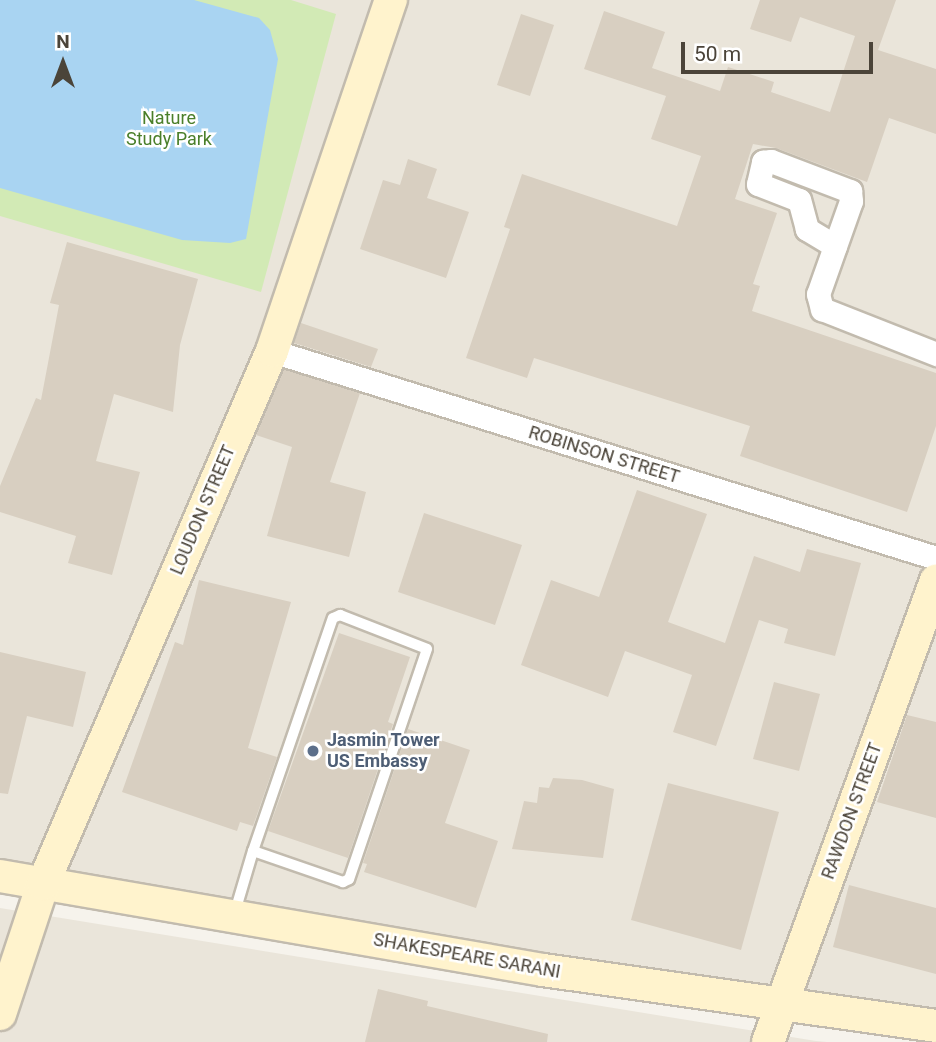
<!DOCTYPE html>
<style>
body{margin:0}
#map{position:relative;width:936px;height:1042px;overflow:hidden;background:#f6f3ec;font-family:Roboto,sans-serif}
div>[style]{position:absolute}
.residential>*{inset:0;background:#eae5da}
.green>*{inset:0;background:#d2eab5}
.water>*{inset:0;background:#a9d4f2}
.building>*{inset:0;background:#d8cfc1}
.roads{filter:drop-shadow(2px 0 #c2bbae) drop-shadow(-2px 0 #c2bbae) drop-shadow(0 2px #c2bbae) drop-shadow(0 -2px #c2bbae)}
.lane>*{height:10px;margin:-5px;padding:0 5px;transform-origin:5px;border-radius:5px;background:#fff}
.street>*{height:23px;margin:-11.5px;padding:0 11.5px;transform-origin:11.5px;border-radius:11.5px;background:#fff}
.secondary>*{height:32px;margin:-16px;padding:0 16px;transform-origin:16px;border-radius:16px;background:#fff3cd}
.dots>*{width:19px;height:19px;translate:-50% -50%;box-sizing:border-box;border:4px solid #fff;border-radius:50%}
span{translate:-50% -50%;white-space:nowrap;text-align:center;line-height:1.15;-webkit-text-stroke:5px #fff;paint-order:stroke}
.park-label{font-size:18px;color:#4a7f2a}
.street-label{font-size:18px;color:#4b4439}
.service-label{font-size:18px;color:#4e5e75;font-weight:700}
.left{translate:0 -50%;text-align:left}
.north{position:absolute;left:28px;top:28px;width:70px;height:70px;-webkit-text-stroke:5px #fff;paint-order:stroke;rotate:0deg;font-size:19px;font-weight:700;line-height:28px;text-align:center;color:#4b4439}
.north::after{content:'';display:block;margin:auto;width:24px;height:32px;background:#4b4439;clip-path:polygon(50% 0,100% 100%,50% 72%,0 100%)}
.scale{position:absolute;left:681px;top:42px;width:192px;height:32px;box-sizing:border-box;border:4px solid #4b4439;border-top:0;padding-left:9px;font-size:21px;line-height:24px;white-space:nowrap;color:#4b4439;-webkit-text-stroke:5px #fff;paint-order:stroke}
</style>
<div id="map">
<div class="residential">
<i style="clip-path:polygon(0 0,936px 0,936px 1008px,541px 952px,0 859px)"></i>
<i style="clip-path:polygon(0 908px,816px 1041px,827px 1042px,0 1042px)"></i>
</div>
<div class="green">
<i style="clip-path:polygon(0 0,291px 0,336px 14px,261px 292px,0 216px)"></i>
</div>
<div class="water">
<i style="clip-path:polygon(0 0,194px 0,259px 18px,270px 30px,278px 59px,246px 239px,230px 243px,182px 240px,0 188px)"></i>
</div>
<div class="building">
<i style="clip-path:polygon(760px 0,896px 0,878px 50px,936px 69px,936px 134px,889px 118px,867px 182px,776px 148px,753px 144px,735px 199px,777px 213px,753px 284px,760px 286px,752px 311px,936px 373px,936px 426px,907px 512px,740px 456px,750px 426px,534px 358px,527px 378px,466px 358px,510px 229px,504px 227px,522px 174px,677px 226px,701px 156px,651px 139px,666px 96px,584px 69px,604px 11px,665px 32px,652px 68px,720px 91px,728px 67px,774px 82px,771px 92px,830px 112px,855px 36px,800px 17px,791px 42px,750px 29px)"></i>
<i style="clip-path:polygon(521px 14px,554px 25px,530px 96px,497px 85px)"></i>
<i style="clip-path:polygon(408px 159px,437px 169px,427px 198px,469px 212px,446px 278px,360px 249px,383px 180px,400px 185px)"></i>
<i style="clip-path:polygon(67px 242px,198px 279px,180px 345px,173px 412px,114px 394px,96px 461px,140px 472px,112px 575px,68px 563px,76px 536px,0 512px,0 486px,36px 398px,41px 400px,59px 305px,50px 303px)"></i>
<i style="clip-path:polygon(301px 323px,378px 349px,371px 367px,294px 343px)"></i>
<i style="clip-path:polygon(284px 369px,360px 393px,330px 482px,366px 492px,349px 557px,267px 536px,292px 447px,256px 435px)"></i>
<i style="clip-path:polygon(637px 490px,707px 514px,668px 622px,725px 643px,754px 556px,800px 572px,807px 549px,861px 563px,835px 656px,784px 643px,788px 629px,759px 620px,716px 746px,673px 732px,692px 675px,625px 651px,608px 697px,521px 665px,551px 580px,599px 597px)"></i>
<i style="clip-path:polygon(424px 513px,522px 545px,495px 625px,398px 592px)"></i>
<i style="clip-path:polygon(199px 580px,291px 602px,248px 748px,277px 757px,253px 826px,240px 822px,237px 831px,122px 792px,175px 642px,183px 645px)"></i>
<i style="clip-path:polygon(339px 633px,410px 657px,388px 722px,393px 724px,348px 858px,268px 831px)"></i>
<i style="clip-path:polygon(0 652px,86px 672px,73px 727px,27px 716px,8px 794px,0 793px)"></i>
<i style="clip-path:polygon(774px 682px,820px 694px,799px 771px,753px 759px)"></i>
<i style="clip-path:polygon(907px 715px,936px 722px,936px 818px,877px 802px)"></i>
<i style="clip-path:polygon(408px 729px,470px 750px,445px 823px,498px 841px,476px 908px,364px 872px,367px 864px,363px 863px)"></i>
<i style="clip-path:polygon(553px 778px,582px 780px,614px 789px,603px 858px,512px 849px,524px 801px,537px 803px,539px 787px,549px 788px)"></i>
<i style="clip-path:polygon(668px 783px,779px 812px,741px 950px,631px 920px)"></i>
<i style="clip-path:polygon(849px 885px,936px 908px,936px 974px,833px 947px)"></i>
<i style="clip-path:polygon(378px 989px,428px 1001px,427px 1006px,548px 1034px,547px 1042px,365px 1042px)"></i>
</div>
<div class="roads">
<div class="lane">
<i style="left:234px;top:915px;width:67px;rotate:-73.5deg"></i>
<i style="left:253px;top:851px;width:246px;rotate:-71.1deg"></i>
<i style="left:333px;top:618px;width:8px;rotate:-23deg"></i>
<i style="left:340px;top:615px;width:93px;rotate:21.3deg"></i>
<i style="left:427px;top:649px;width:243px;rotate:108.7deg"></i>
<i style="left:349px;top:879px;width:7px;rotate:153deg"></i>
<i style="left:343px;top:882px;width:95px;rotate:-161deg"></i>
</div>
<div class="street">
<i style="left:835px;top:246px;width:33px;rotate:-149deg"></i>
<i style="left:807px;top:229px;width:30px;rotate:-105deg"></i>
<i style="left:799px;top:200px;width:44px;rotate:-158.7deg"></i>
<i style="left:758px;top:184px;width:23px;rotate:-77deg"></i>
<i style="left:763px;top:162px;width:8px;rotate:-7deg"></i>
<i style="left:771px;top:161px;width:85px;rotate:20.8deg"></i>
<i style="left:850px;top:191px;width:10px;rotate:84deg"></i>
<i style="left:851px;top:201px;width:99px;rotate:109.5deg"></i>
<i style="left:818px;top:294px;width:16px;rotate:75deg"></i>
<i style="left:822px;top:309px;width:123px;rotate:21.5deg"></i>
<i style="left:272px;top:351px;width:696px;rotate:17.31deg"></i>
</div>
<div class="secondary">
<i style="left:0;top:876px;width:551px;rotate:9.82deg"></i>
<i style="left:543px;top:970px;width:397px;rotate:8.1deg"></i>
<i style="left:0;top:1014px;width:137px;rotate:-71.7deg"></i>
<i style="left:43px;top:884px;width:580px;rotate:-66.75deg"></i>
<i style="left:272px;top:351px;width:371px;rotate:-71.3deg"></i>
<i style="left:768px;top:1042px;width:491px;rotate:-70deg"></i>
</div>
</div>
<div class="dots">
<i style="left:313px;top:751px;background:#5c6f8a"></i>
</div>
<div class="park-label">
<span style="left:169px;top:129px">Nature<br>Study Park</span>
</div>
<div class="street-label">
<span style="left:604px;top:455px;rotate:17deg">ROBINSON STREET</span>
<span style="left:203px;top:510px;rotate:-67deg">LOUDON STREET</span>
<span style="left:852px;top:811px;rotate:-70deg">RAWDON STREET</span>
<span style="left:467px;top:956px;rotate:10deg">SHAKESPEARE SARANI</span>
</div>
<div class="service-label">
<span class="left" style="left:327px;top:751px">Jasmin Tower<br>US Embassy</span>
</div>
<div class="north">N</div>
<div class="scale">50 m</div>
</div>
